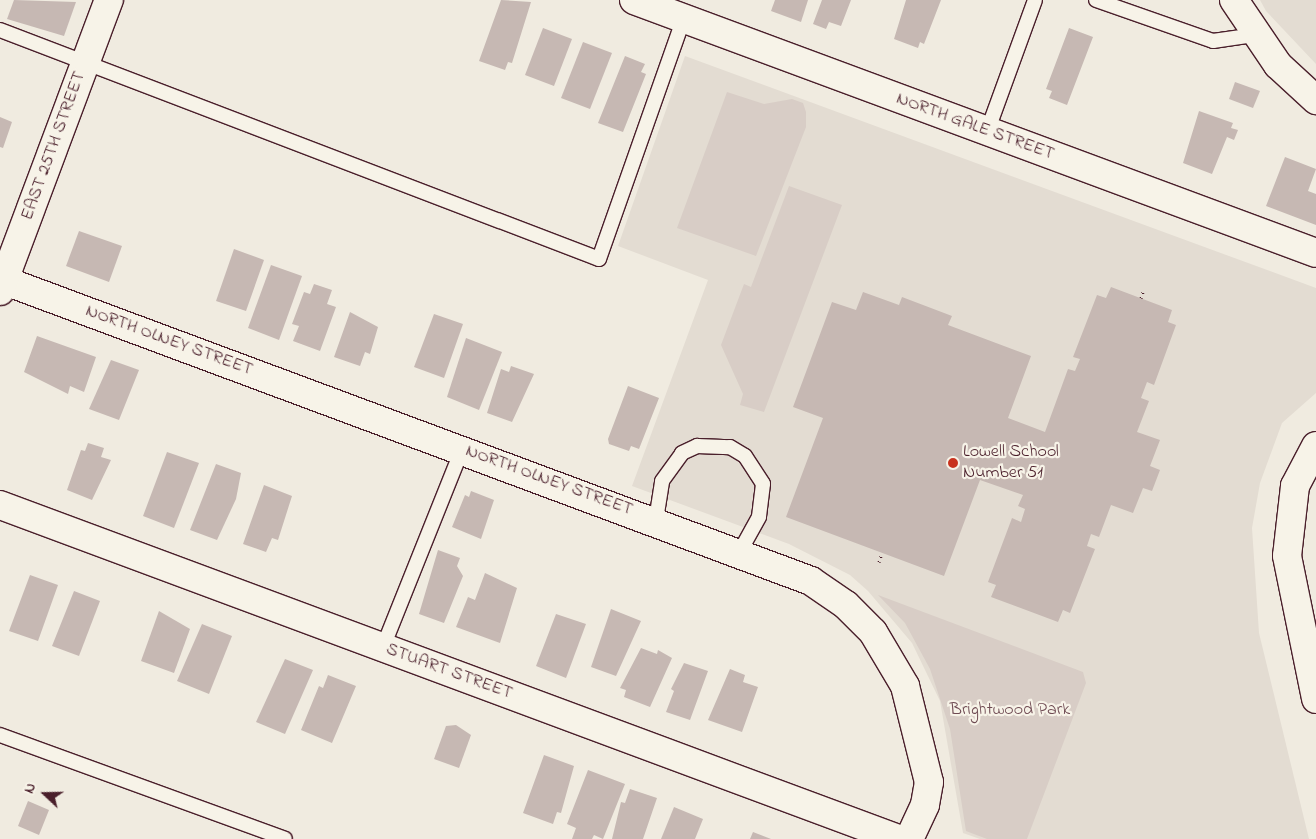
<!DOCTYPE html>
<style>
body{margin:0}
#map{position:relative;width:1316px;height:839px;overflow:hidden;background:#f0ebe0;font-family:"Indie Flower",sans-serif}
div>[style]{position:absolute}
.built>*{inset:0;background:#e3dcd2}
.green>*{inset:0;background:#d8cdc6}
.building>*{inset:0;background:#c6b8b3}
.path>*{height:3px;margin-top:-1.5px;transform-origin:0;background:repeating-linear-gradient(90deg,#4a1f2b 0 1px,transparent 0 5px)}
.roads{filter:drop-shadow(1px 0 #4a1f2b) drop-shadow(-1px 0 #4a1f2b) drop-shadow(0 1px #4a1f2b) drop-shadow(0 -1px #4a1f2b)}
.lane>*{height:14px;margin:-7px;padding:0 7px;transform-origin:7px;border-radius:7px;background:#f7f3e8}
.street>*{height:28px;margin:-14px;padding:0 14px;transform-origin:14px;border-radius:14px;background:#f7f3e8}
.secondary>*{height:28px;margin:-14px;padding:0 14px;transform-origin:14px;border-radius:14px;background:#f7f3e8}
.dots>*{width:14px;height:14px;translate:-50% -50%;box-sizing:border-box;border:2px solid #f7f3e8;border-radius:50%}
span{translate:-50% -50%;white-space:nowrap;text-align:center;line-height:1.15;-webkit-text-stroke:4.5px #f7f3e8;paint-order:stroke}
.street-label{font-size:18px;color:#4a1f2b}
.poi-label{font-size:18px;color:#4a1f2b}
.left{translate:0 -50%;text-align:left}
.park-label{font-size:18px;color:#6e4a52}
.north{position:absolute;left:20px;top:769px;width:50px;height:50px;-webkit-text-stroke:4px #f7f3e8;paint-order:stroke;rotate:291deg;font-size:14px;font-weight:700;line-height:20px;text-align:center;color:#4a1f2b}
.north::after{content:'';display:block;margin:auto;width:18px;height:22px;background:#4a1f2b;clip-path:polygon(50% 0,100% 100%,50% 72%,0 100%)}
</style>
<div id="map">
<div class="built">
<i style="clip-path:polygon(1260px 0,1316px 0,1316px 64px,1266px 11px)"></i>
<i style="clip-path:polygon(685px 56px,1316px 288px,1316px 393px,1282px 423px,1260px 483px,1252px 528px,1259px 633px,1309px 839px,980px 839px,963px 833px,940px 701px,912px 643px,868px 591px,850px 575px,789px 544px,632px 486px,708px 280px,618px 246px)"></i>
</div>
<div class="green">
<i style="clip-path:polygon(727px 92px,764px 104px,792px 99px,803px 103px,806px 112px,806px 127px,756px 256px,677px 228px)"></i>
<i style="clip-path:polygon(789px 186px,842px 205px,764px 412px,740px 405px,743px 394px,721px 345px,744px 284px,751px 287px)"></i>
<i style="clip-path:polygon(878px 595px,1083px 672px,1086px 683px,1027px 839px,987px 839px,966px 831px,950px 729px,930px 669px,905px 623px)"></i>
</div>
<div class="building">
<i style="clip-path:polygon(14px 0,76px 2px,64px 36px,7px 19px)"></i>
<i style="clip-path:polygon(501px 0,531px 2px,512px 63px,508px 62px,505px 70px,479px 61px)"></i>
<i style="clip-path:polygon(775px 0,808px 0,801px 22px,771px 11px)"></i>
<i style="clip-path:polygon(822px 0,851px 0,841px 26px,829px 22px,826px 29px,813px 24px)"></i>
<i style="clip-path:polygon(906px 0,941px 0,924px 44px,920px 42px,918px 48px,894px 39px)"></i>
<i style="clip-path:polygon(543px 28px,572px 39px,554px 86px,525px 75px)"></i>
<i style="clip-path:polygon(1069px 28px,1093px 37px,1067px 105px,1049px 98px,1052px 91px,1046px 89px)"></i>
<i style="clip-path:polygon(583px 42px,612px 53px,590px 109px,561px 98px)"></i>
<i style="clip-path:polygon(625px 56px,645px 64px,641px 72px,646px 74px,623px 132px,598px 123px)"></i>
<i style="clip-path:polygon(1235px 82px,1260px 91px,1253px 108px,1229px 99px)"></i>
<i style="clip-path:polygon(1199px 111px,1233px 123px,1231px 128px,1238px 130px,1234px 140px,1227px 137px,1212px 174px,1183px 163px)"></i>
<i style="clip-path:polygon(0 117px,12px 122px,3px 148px,0 147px)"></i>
<i style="clip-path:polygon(1285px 157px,1316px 169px,1308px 191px,1316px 194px,1316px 225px,1266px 206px)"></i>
<i style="clip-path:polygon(79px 231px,122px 246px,109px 282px,66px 266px)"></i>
<i style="clip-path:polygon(234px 249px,264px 260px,246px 311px,216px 301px)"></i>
<i style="clip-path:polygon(271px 265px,302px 276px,279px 340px,248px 328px)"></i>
<i style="clip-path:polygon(314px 284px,332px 290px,327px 304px,336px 307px,320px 351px,293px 341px,299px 326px,292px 324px,304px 292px,310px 294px)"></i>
<i style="clip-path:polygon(1111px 287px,1172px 310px,1168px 322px,1176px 325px,1154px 385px,1147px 382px,1141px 398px,1149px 401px,1137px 432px,1160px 440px,1150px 466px,1160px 470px,1152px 491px,1143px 488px,1133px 513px,1111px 505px,1099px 537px,1091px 534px,1087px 546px,1095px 549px,1070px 613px,1063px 610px,1058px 622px,991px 597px,996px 585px,988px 582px,1012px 518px,1021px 522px,1025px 509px,1018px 506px,1023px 495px,980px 480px,944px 576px,786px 517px,823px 418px,793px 407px,832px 302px,856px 310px,863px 292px,899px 305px,902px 297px,952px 316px,948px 325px,1031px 356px,1008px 418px,1045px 432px,1068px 369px,1075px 371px,1080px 359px,1073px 357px,1097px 295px,1106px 298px)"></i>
<i style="clip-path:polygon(350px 312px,378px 327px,370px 354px,365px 352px,360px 366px,334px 357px)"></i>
<i style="clip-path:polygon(434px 314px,463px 324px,444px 378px,414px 367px)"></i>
<i style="clip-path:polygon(37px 336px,96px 357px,84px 392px,70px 386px,68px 394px,24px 372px)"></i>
<i style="clip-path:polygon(466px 338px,502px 352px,479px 410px,447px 397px)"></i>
<i style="clip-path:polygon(111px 360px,139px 370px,119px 420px,89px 409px)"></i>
<i style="clip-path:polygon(511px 366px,534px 374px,512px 422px,487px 413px,501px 369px,509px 372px)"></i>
<i style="clip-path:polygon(628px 386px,659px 398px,639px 449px,631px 446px,629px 451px,609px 444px,608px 439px)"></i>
<i style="clip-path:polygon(88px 443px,104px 448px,101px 457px,111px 460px,92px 500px,67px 490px,81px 450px,85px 451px)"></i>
<i style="clip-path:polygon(167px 452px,199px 463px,174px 528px,143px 516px)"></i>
<i style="clip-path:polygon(216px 464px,241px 473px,236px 499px,217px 540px,190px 530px)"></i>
<i style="clip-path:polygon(264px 485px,292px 496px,278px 540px,272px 538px,266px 552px,243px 544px)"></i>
<i style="clip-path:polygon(471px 491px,494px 500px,481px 539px,452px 527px,465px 495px,469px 497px)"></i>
<i style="clip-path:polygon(438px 550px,460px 558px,457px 566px,463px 576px,444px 623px,419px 614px)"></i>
<i style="clip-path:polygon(485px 573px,517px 588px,500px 643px,456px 627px,468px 597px,475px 600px)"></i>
<i style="clip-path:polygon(30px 575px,58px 585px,38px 641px,9px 631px)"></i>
<i style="clip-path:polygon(74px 591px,100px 601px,79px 656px,52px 646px)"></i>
<i style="clip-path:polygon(611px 609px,641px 621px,616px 676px,591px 667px)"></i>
<i style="clip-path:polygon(159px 611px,190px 629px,174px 673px,141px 661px)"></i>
<i style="clip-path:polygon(556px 614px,586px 624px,566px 678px,536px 666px)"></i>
<i style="clip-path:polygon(202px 624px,232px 636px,209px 694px,177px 681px)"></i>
<i style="clip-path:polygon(641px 648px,657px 654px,658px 650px,672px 658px,650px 707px,624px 697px,626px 690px,620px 688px)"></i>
<i style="clip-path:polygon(285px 659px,313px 670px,285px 734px,256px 722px)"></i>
<i style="clip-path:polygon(684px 663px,708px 671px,690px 720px,666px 712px,674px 691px,671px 689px)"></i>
<i style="clip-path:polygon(730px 669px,745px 675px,743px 682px,758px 687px,742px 732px,708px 720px)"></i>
<i style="clip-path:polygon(328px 675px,356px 686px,332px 743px,301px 730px,319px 686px,323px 688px)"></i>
<i style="clip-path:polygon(456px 725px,471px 735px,459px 768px,434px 759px,446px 726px)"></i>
<i style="clip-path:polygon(544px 755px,574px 766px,561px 813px,557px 812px,553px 824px,523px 813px)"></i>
<i style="clip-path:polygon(588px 770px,625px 784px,603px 839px,594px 835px,592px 839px,572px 839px,576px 828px,567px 824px)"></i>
<i style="clip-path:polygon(630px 789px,657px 798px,643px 839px,612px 839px,621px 802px,625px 803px)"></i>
<i style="clip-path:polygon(28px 801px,49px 810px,39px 835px,18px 826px)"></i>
<i style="clip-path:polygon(674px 807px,703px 819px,695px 839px,661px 839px)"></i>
<i style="clip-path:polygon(753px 832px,771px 839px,750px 839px)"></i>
</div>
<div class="path">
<i style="left:1141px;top:298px;width:9px;rotate:-72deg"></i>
<i style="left:879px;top:562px;width:9px;rotate:-72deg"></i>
</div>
<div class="roads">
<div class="lane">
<i style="left:1096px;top:0;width:124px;rotate:19.3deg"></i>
<i style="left:1213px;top:41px;width:41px;rotate:-8.3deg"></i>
<i style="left:0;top:30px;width:641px;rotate:20.92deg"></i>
<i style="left:599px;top:259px;width:256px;rotate:-70.6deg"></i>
<i style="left:987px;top:132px;width:140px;rotate:-70deg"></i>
<i style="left:656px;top:520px;width:39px;rotate:-81deg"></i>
<i style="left:662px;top:481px;width:34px;rotate:-54deg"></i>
<i style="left:682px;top:453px;width:17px;rotate:-25deg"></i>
<i style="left:697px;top:446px;width:33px;rotate:2deg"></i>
<i style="left:730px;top:447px;width:17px;rotate:31deg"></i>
<i style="left:745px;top:456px;width:33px;rotate:57deg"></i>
<i style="left:763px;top:484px;width:33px;rotate:97deg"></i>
<i style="left:759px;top:517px;width:39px;rotate:119deg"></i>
<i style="left:383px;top:647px;width:213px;rotate:-68.2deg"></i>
<i style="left:0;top:735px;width:303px;rotate:20deg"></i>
</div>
<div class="street">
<i style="left:634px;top:0;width:727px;rotate:20.35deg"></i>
<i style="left:1234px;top:0;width:78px;rotate:55.9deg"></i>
<i style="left:1278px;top:65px;width:52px;rotate:42.6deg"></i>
<i style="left:0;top:279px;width:865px;rotate:20.42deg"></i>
<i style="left:811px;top:581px;width:42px;rotate:34.4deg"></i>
<i style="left:846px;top:605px;width:38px;rotate:45deg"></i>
<i style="left:873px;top:632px;width:63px;rotate:59.3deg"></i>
<i style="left:905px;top:686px;width:99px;rotate:76deg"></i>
<i style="left:929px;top:782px;width:23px;rotate:100deg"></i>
<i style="left:925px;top:805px;width:38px;rotate:115deg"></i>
<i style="left:1316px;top:446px;width:45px;rotate:117.7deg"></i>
<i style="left:1295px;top:486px;width:70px;rotate:96.5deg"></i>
<i style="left:1287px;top:556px;width:146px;rotate:78.5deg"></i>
<i style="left:0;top:505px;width:958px;rotate:20.4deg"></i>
</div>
<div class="secondary">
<i style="left:0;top:291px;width:311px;rotate:-69.5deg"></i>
</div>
</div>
<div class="dots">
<i style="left:953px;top:463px;background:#c8321e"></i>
</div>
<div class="street-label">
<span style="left:975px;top:127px;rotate:20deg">NORTH GALE STREET</span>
<span style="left:54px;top:146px;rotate:-70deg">EAST 25TH STREET</span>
<span style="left:169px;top:341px;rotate:20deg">NORTH OLNEY STREET</span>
<span style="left:549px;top:481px;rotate:20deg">NORTH OLNEY STREET</span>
<span style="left:449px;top:672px;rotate:20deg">STUART STREET</span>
</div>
<div class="poi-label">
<span class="left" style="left:963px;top:463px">Lowell School<br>Number 51</span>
</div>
<div class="park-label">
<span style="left:1010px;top:710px">Brightwood Park</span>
</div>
<div class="north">N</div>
</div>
